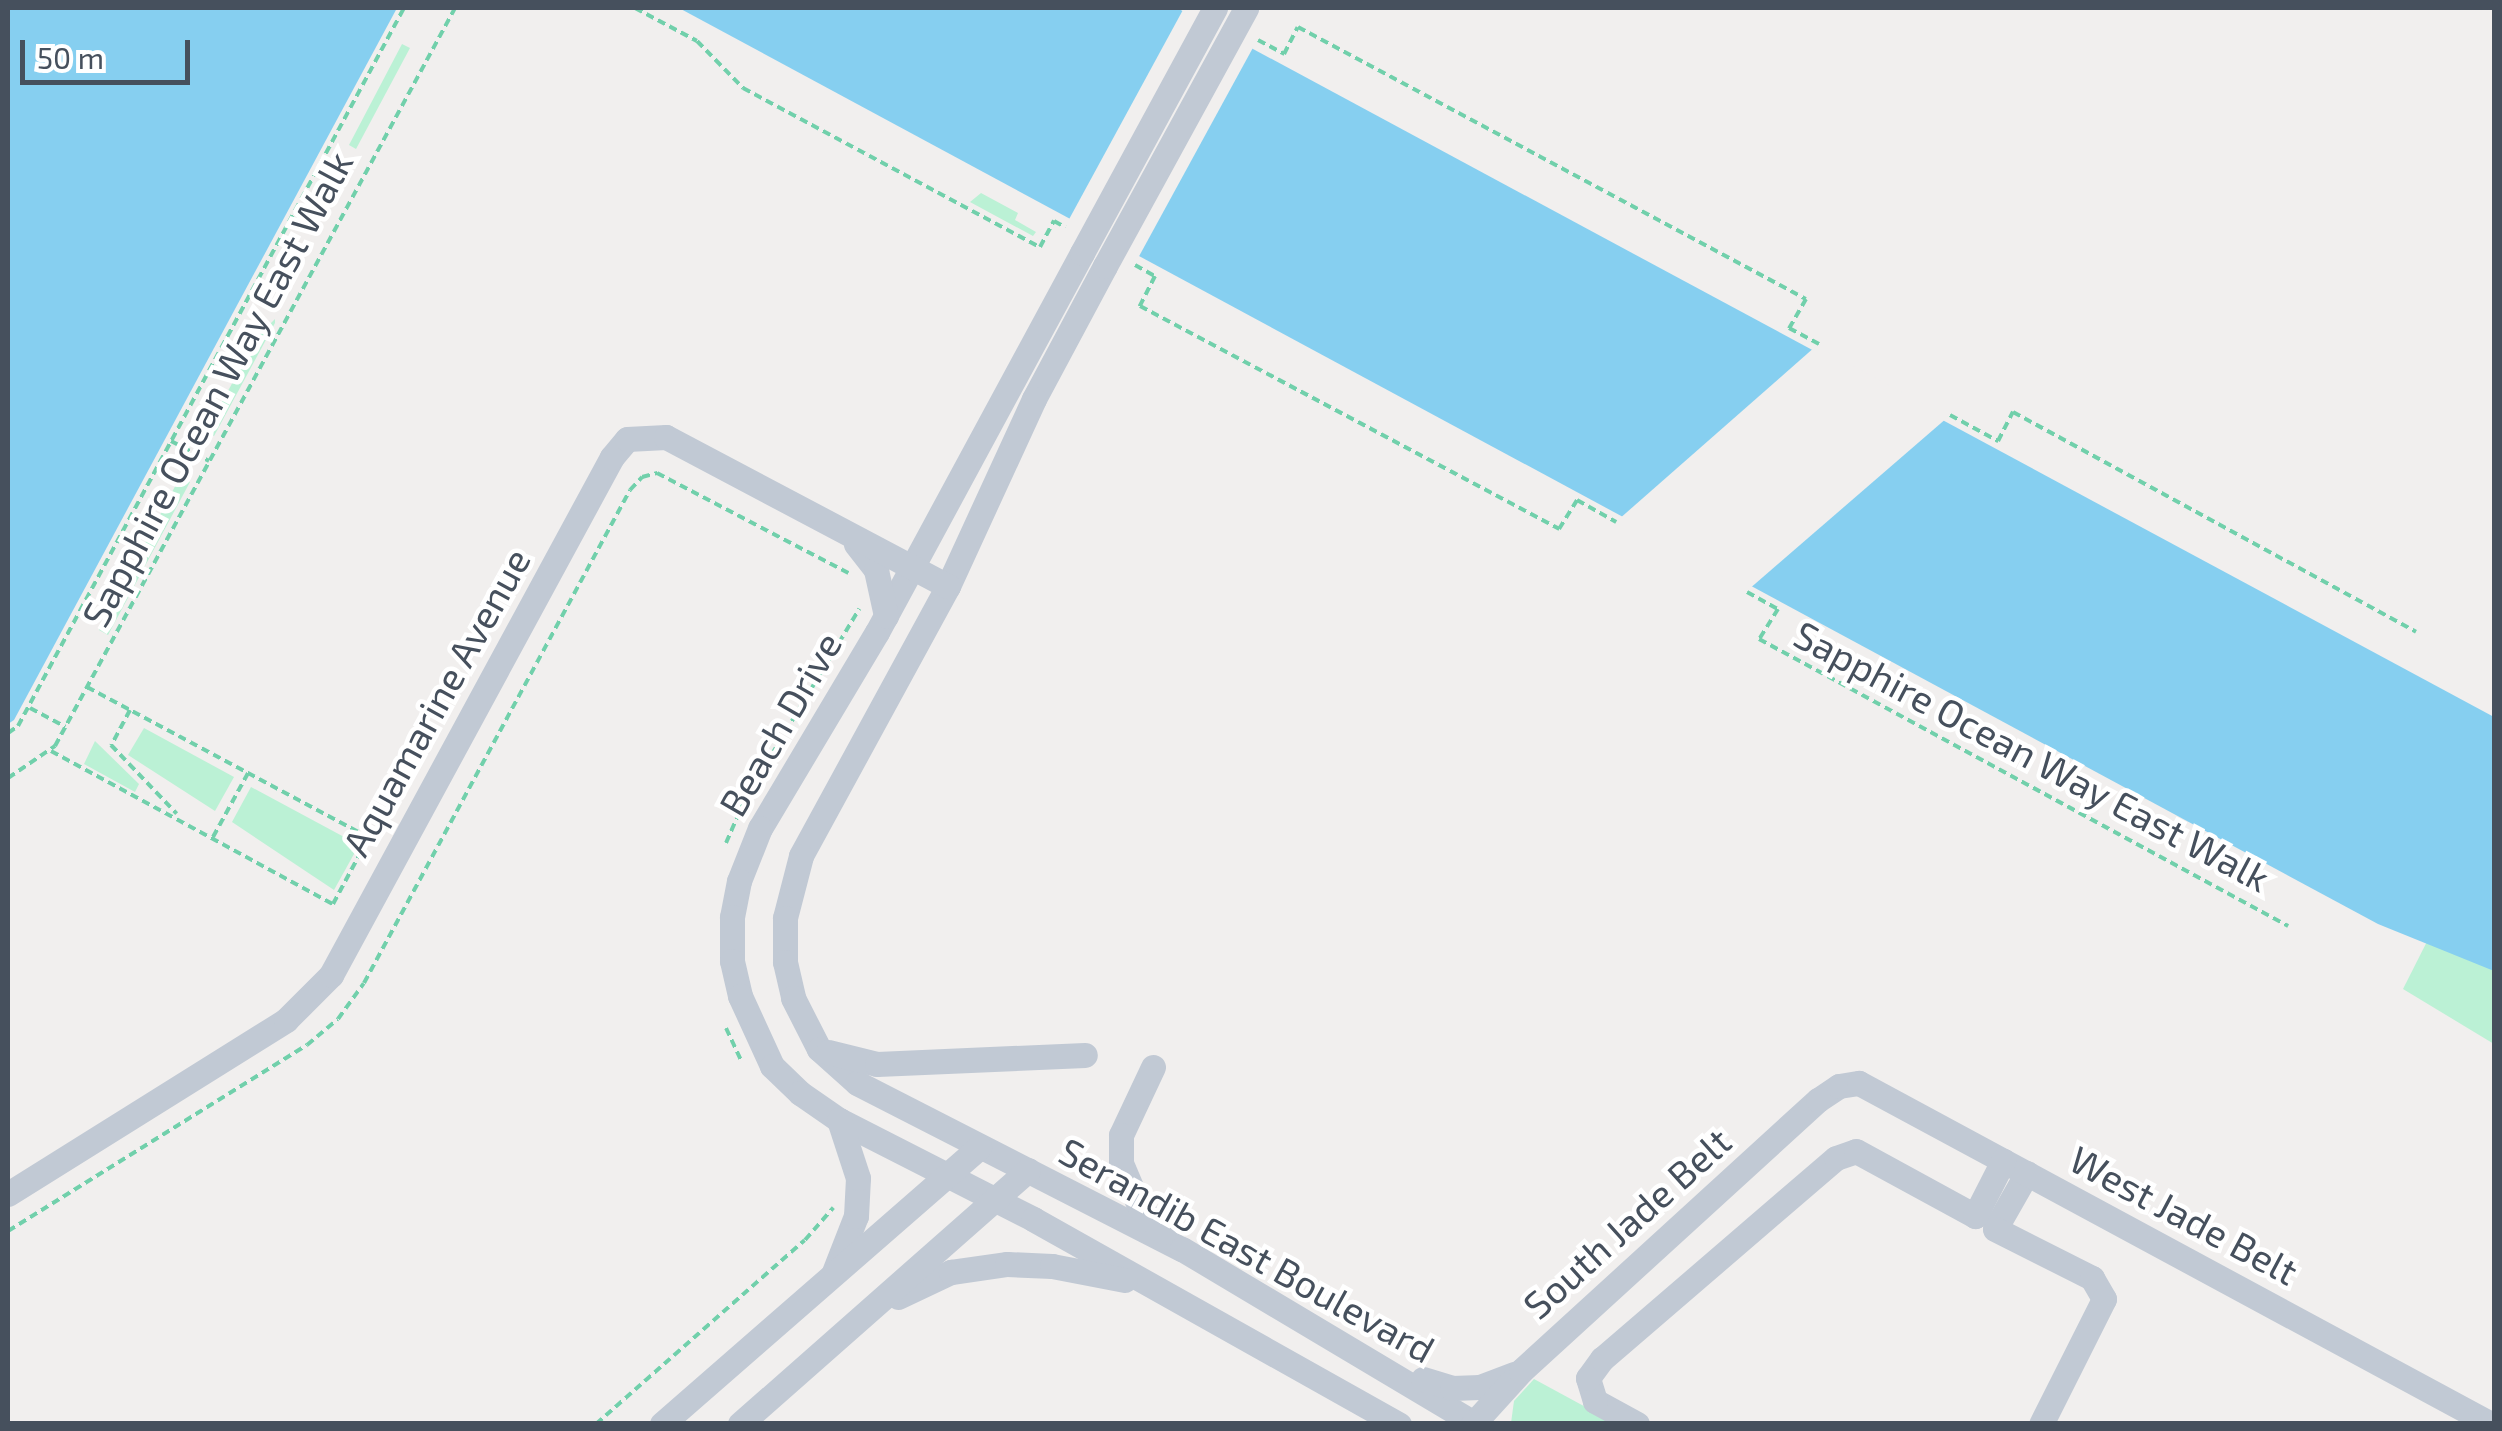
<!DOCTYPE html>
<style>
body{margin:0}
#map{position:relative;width:2502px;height:1431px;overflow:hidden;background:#f1efee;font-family:"Exo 2",sans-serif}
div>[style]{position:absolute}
.green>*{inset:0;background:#bbf1d5}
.water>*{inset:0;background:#86cff0}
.pier>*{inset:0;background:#f1efee}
.path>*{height:4px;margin-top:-2px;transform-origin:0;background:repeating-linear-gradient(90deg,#71d0ab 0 8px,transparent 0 13px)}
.minor>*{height:25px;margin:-12.5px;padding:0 12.5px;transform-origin:12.5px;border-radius:12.5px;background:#c1c9d4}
.minor-bridge>*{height:25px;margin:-12.5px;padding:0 12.5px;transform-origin:12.5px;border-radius:12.5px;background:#c1c9d4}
span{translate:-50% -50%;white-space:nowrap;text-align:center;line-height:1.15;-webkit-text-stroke:9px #fff;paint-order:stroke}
.street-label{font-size:38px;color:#46505d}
.frame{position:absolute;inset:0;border:10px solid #46505d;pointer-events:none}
.scale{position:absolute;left:20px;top:40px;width:170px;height:45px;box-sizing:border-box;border:5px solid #46505d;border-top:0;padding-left:12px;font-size:30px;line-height:35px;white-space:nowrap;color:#46505d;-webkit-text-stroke:8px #fff;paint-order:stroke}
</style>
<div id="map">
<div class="green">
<i style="clip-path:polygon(402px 44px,410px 48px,356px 149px,349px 145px)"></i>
<i style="clip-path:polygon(981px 193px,1018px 213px,1015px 220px,1036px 232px,1033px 236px,970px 202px)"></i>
<i style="clip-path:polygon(275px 319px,275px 323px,214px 436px,206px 431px,258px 336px)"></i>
<i style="clip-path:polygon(180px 477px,190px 482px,108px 635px,99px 630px)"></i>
<i style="clip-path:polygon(144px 728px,234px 777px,215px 811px,128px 755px)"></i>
<i style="clip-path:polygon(95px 741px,139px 784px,135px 792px,84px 764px)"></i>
<i style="clip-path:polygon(251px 787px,359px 845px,334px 890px,232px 822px)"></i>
<i style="clip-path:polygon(2494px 809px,2494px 1044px,2403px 989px)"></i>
<i style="clip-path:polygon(1534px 1379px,1615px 1423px,1511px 1423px,1514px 1401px)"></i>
</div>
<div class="water">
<i style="clip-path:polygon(8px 8px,397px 8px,14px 720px,8px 724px)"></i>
<i style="clip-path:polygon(679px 8px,1177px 8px,2494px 717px,2494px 971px,2378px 924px)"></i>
</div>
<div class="pier">
<i style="clip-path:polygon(1184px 8px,1255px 44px,1137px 260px,1067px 223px)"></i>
<i style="clip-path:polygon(1816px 346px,1948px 417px,1748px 590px,1618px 520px)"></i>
</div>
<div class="path">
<i style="left:635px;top:8px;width:70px;rotate:28deg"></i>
<i style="left:697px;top:41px;width:66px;rotate:45.6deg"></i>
<i style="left:743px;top:88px;width:337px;rotate:28.2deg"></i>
<i style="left:1040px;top:247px;width:30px;rotate:-62deg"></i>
<i style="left:1054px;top:221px;width:13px;rotate:29deg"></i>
<i style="left:1258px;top:40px;width:30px;rotate:28deg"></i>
<i style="left:1284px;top:54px;width:30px;rotate:-63deg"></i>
<i style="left:1298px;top:27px;width:576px;rotate:28.17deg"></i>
<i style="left:1806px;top:299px;width:34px;rotate:120deg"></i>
<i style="left:1789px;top:328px;width:34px;rotate:28deg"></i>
<i style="left:1135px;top:265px;width:23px;rotate:29deg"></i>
<i style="left:1155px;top:276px;width:34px;rotate:117deg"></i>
<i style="left:1140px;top:306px;width:475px;rotate:28deg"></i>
<i style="left:1559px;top:529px;width:34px;rotate:-58deg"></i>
<i style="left:1577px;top:500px;width:45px;rotate:29.4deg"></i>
<i style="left:1950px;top:415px;width:55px;rotate:28.4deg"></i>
<i style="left:1998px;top:441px;width:33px;rotate:-63deg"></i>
<i style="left:2013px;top:412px;width:459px;rotate:28.6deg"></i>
<i style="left:171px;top:441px;width:43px;rotate:27.8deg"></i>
<i style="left:1747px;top:592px;width:35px;rotate:29deg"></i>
<i style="left:1778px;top:609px;width:36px;rotate:122deg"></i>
<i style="left:1759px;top:639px;width:602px;rotate:28.48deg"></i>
<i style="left:87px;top:687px;width:329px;rotate:28.1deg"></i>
<i style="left:30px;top:708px;width:40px;rotate:28deg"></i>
<i style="left:130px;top:710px;width:40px;rotate:118deg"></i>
<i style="left:111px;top:745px;width:95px;rotate:46.3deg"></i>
<i style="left:8px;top:733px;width:12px;rotate:-35deg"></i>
<i style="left:18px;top:726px;width:815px;rotate:-61.74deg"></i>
<i style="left:51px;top:751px;width:321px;rotate:28.5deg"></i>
<i style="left:333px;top:904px;width:76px;rotate:-61.8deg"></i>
<i style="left:8px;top:778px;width:57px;rotate:-34.2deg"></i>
<i style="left:55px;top:746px;width:839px;rotate:-61.54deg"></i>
<i style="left:213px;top:837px;width:73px;rotate:-61.3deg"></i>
<i style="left:726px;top:843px;width:48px;rotate:-66.6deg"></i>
<i style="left:745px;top:799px;width:222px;rotate:-59deg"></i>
<i style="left:726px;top:1028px;width:35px;rotate:65deg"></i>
<i style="left:8px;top:1231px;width:352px;rotate:-31.9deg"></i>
<i style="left:307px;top:1045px;width:40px;rotate:-40deg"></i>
<i style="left:338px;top:1019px;width:44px;rotate:-54.2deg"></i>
<i style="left:364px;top:983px;width:560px;rotate:-61.65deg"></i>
<i style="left:630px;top:490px;width:18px;rotate:-47deg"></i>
<i style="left:642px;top:477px;width:16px;rotate:-15deg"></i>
<i style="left:657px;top:473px;width:216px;rotate:27.6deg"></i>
<i style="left:596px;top:1424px;width:278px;rotate:-41.4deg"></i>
<i style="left:805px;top:1240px;width:43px;rotate:-48.8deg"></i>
</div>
<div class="minor">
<i style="left:1082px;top:253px;width:431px;rotate:118.4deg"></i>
<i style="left:877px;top:632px;width:228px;rotate:120.8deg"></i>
<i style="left:760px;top:828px;width:57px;rotate:111.6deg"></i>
<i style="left:739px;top:881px;width:37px;rotate:101deg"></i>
<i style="left:732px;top:917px;width:44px;rotate:90deg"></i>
<i style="left:732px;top:961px;width:36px;rotate:77deg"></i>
<i style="left:740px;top:996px;width:77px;rotate:65.4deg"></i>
<i style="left:772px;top:1066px;width:39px;rotate:44deg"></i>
<i style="left:800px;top:1093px;width:47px;rotate:34.7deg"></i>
<i style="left:839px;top:1120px;width:218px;rotate:27deg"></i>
<i style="left:1033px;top:1219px;width:420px;rotate:29.3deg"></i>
<i style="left:1105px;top:266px;width:151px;rotate:118.1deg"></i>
<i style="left:1034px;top:399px;width:206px;rotate:114.7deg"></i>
<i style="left:948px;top:586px;width:307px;rotate:118.6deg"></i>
<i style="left:801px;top:856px;width:64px;rotate:104.5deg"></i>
<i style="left:785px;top:918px;width:44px;rotate:90deg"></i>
<i style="left:785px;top:962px;width:37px;rotate:77deg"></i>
<i style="left:793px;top:998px;width:57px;rotate:63deg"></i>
<i style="left:819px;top:1049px;width:51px;rotate:41.8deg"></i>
<i style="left:857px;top:1083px;width:365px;rotate:27.1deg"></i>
<i style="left:1182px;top:1249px;width:342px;rotate:30.8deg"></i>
<i style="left:856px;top:544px;width:33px;rotate:52deg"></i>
<i style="left:876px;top:570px;width:47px;rotate:77.7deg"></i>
<i style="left:828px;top:1052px;width:50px;rotate:13.8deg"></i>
<i style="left:877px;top:1064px;width:208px;rotate:-2.5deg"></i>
<i style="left:1153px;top:1067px;width:75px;rotate:115.2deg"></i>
<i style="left:1121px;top:1135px;width:28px;rotate:90deg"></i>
<i style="left:1121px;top:1163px;width:49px;rotate:67.1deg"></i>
<i style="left:1140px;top:1208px;width:33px;rotate:45deg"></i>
<i style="left:2027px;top:1173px;width:64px;rotate:119.7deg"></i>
<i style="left:1995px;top:1229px;width:109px;rotate:26.8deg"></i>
<i style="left:2092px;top:1278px;width:24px;rotate:60deg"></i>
<i style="left:2104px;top:1299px;width:140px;rotate:116.7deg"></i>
<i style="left:8px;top:1194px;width:328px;rotate:-32deg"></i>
<i style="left:286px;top:1020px;width:64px;rotate:-45deg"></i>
<i style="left:331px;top:975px;width:589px;rotate:-61.52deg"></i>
<i style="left:612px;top:457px;width:23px;rotate:-50deg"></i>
<i style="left:627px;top:439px;width:39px;rotate:-3deg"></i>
<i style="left:666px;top:437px;width:319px;rotate:27.9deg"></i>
<i style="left:834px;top:1272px;width:60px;rotate:-68.6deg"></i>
<i style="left:856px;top:1216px;width:38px;rotate:-87deg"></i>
<i style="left:858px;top:1178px;width:61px;rotate:-108.1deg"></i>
<i style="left:898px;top:1297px;width:59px;rotate:-25.3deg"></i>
<i style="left:951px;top:1272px;width:57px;rotate:-8.1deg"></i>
<i style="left:1007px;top:1264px;width:45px;rotate:2.5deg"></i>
<i style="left:1052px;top:1266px;width:74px;rotate:10.9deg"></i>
<i style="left:1423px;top:1379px;width:30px;rotate:17deg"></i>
<i style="left:1452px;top:1388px;width:28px;rotate:-2deg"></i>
<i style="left:1480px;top:1387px;width:36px;rotate:-21deg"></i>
<i style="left:662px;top:1424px;width:421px;rotate:-41.1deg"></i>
<i style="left:740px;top:1424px;width:384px;rotate:-41.4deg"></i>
<i style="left:1473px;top:1424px;width:72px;rotate:-47.8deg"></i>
<i style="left:1521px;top:1371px;width:402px;rotate:-42.4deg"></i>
<i style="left:1818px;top:1100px;width:25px;rotate:-34deg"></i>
<i style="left:1839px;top:1086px;width:20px;rotate:-9deg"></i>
<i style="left:1859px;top:1083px;width:718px;rotate:28.35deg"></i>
<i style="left:1637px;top:1424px;width:48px;rotate:-151.3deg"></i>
<i style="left:1595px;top:1401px;width:24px;rotate:-107deg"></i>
<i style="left:1588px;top:1378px;width:24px;rotate:-54deg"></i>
<i style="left:1602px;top:1359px;width:308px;rotate:-40.7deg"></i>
<i style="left:1836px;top:1158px;width:21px;rotate:-19deg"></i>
<i style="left:1856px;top:1151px;width:136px;rotate:28.6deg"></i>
<i style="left:1975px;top:1216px;width:62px;rotate:-63deg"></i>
</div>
<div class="minor-bridge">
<i style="left:1082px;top:253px;width:279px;rotate:-61.5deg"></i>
<i style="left:1105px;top:266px;width:294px;rotate:-61.3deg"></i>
</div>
<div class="street-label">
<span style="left:217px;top:389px;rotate:-62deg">Sapphire Ocean Way East Walk</span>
<span style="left:436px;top:702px;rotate:-61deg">Aquamarine Avenue</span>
<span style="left:780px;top:724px;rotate:-60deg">Beach Drive</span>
<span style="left:2032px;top:756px;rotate:28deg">Sapphire Ocean Way East Walk</span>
<span style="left:2184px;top:1215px;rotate:28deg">West Jade Belt</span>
<span style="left:1627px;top:1223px;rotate:-42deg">South Jade Belt</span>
<span style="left:1247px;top:1250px;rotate:29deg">Serandib East Boulevard</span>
</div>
<div class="frame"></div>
<div class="scale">50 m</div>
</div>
